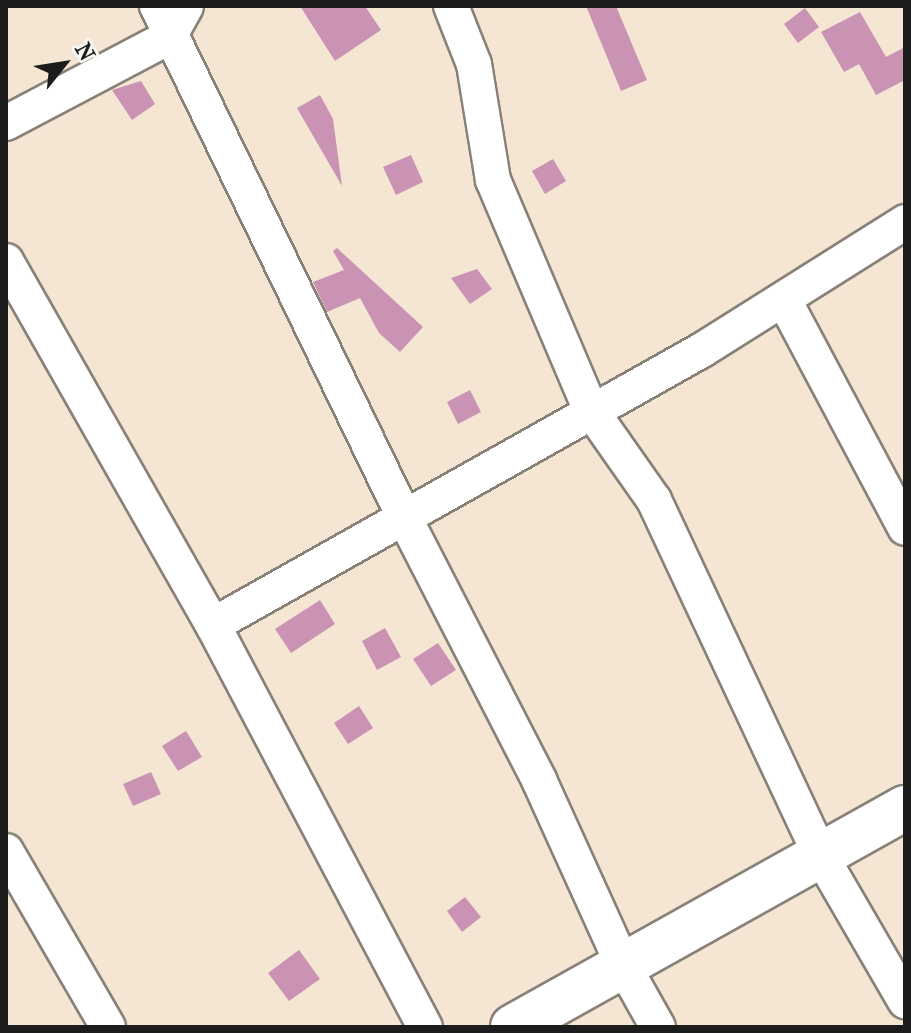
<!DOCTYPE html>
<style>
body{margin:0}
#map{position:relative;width:911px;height:1033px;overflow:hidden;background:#f5e6d4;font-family:"IM FELL French Canon",serif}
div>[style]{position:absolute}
.building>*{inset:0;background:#ca93b3}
.roads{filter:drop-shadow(2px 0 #888178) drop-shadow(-2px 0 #888178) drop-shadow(0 2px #888178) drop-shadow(0 -2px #888178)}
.minor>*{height:34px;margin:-17px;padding:0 17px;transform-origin:17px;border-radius:17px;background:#fff}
.tertiary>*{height:44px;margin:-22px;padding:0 22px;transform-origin:22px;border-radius:22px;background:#fff}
span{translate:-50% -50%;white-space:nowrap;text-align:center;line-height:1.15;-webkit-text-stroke:6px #f6f6f2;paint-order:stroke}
.frame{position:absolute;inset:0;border:8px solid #1c1c1c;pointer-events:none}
.north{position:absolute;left:24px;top:24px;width:80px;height:80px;-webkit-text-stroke:6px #f6f6f2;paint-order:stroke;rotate:60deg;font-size:22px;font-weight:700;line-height:32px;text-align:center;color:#1c1c1c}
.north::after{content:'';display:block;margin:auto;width:28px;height:36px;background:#1c1c1c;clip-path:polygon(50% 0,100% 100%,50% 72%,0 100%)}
</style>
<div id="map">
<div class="building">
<i style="clip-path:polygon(300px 6px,365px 6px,381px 30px,335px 61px)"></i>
<i style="clip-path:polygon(586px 6px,616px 6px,647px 80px,621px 91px)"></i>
<i style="clip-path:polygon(805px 8px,819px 27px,798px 43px,784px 24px)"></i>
<i style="clip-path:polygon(860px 12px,886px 57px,905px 47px,905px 80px,876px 95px,859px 64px,844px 72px,821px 32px)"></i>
<i style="clip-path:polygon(141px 81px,155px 104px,132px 120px,112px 90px)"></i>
<i style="clip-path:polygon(320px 95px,333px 119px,342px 186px,297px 108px)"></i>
<i style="clip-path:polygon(411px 155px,423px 182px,396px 195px,383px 167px)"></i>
<i style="clip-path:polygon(553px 159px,566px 181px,545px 194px,532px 171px)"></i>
<i style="clip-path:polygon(337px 248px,423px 327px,400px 352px,379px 333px,360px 298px,327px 312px,313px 282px,344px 270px,333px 251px)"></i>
<i style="clip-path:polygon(477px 269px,492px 289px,470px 304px,451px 278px)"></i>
<i style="clip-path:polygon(470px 390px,481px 412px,458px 424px,447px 402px)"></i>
<i style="clip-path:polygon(320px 600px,335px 624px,291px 653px,275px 629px)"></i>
<i style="clip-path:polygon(385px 628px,401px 657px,377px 670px,362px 641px)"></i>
<i style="clip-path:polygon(438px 643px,456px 670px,431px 686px,413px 659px)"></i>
<i style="clip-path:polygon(359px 706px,373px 728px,348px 744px,334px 723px)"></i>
<i style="clip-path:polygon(186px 731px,202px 757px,178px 771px,162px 746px)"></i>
<i style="clip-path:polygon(151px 772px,161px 794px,133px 806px,123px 784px)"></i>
<i style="clip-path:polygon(465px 897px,481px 917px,462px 932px,447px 911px)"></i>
<i style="clip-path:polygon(299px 950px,320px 979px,289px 1001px,268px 973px)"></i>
</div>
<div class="roads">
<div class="minor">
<i style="left:157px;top:6px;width:568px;rotate:64.2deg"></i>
<i style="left:404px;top:517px;width:296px;rotate:62.8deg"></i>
<i style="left:539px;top:780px;width:203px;rotate:65.6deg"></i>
<i style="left:623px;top:965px;width:71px;rotate:60.6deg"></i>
<i style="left:451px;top:6px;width:62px;rotate:68.4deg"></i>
<i style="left:474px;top:64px;width:118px;rotate:80.7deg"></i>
<i style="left:493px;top:180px;width:249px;rotate:67deg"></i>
<i style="left:590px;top:409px;width:111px;rotate:54.9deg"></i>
<i style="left:654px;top:500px;width:393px;rotate:64.9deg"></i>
<i style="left:821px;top:856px;width:168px;rotate:59.9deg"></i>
<i style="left:6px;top:123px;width:184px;rotate:-27.8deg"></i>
<i style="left:169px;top:37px;width:35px;rotate:-61deg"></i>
<i style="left:6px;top:261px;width:419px;rotate:60.4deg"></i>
<i style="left:213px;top:625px;width:454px;rotate:62.2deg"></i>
<i style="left:784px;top:300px;width:258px;rotate:62deg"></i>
<i style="left:213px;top:625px;width:561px;rotate:-29.35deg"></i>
<i style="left:702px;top:350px;width:240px;rotate:-32.2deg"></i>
<i style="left:6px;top:851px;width:203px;rotate:59.9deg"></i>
</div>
<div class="tertiary">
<i style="left:513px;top:1027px;width:449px;rotate:-29.2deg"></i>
</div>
</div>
<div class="frame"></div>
<div class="north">N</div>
</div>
